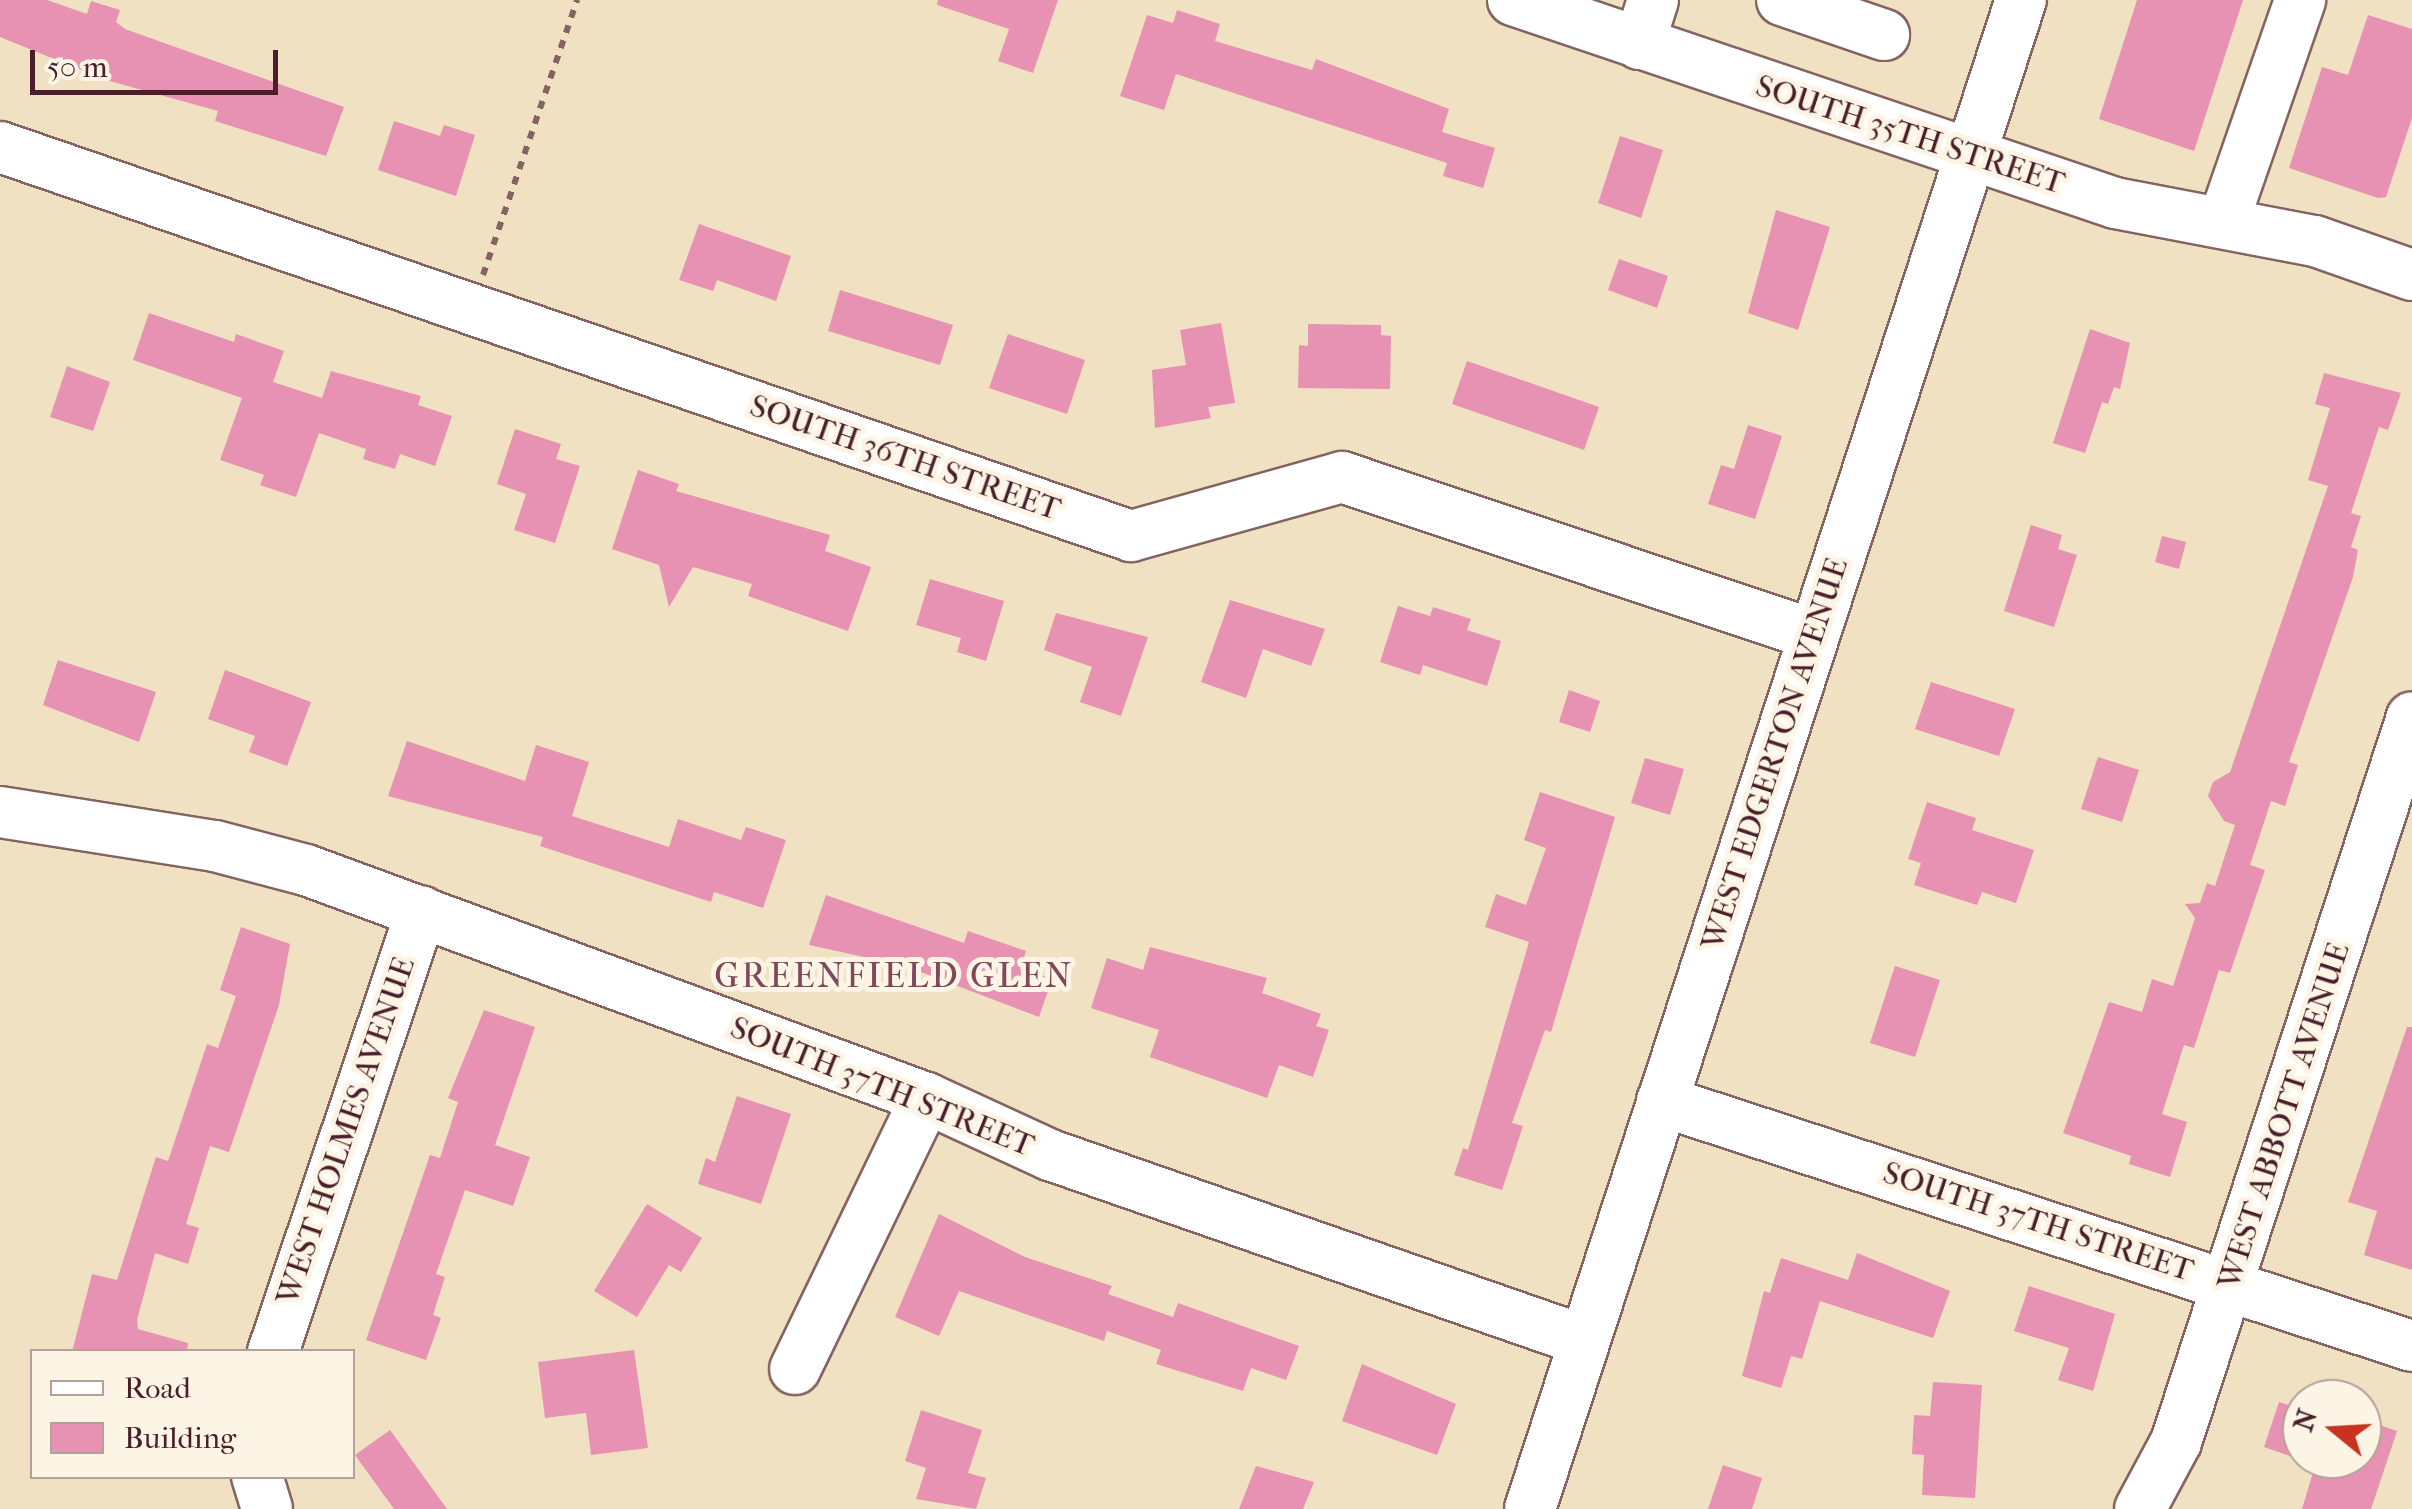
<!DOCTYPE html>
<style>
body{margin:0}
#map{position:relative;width:2412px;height:1509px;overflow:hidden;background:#efe1c1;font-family:"IM FELL French Canon",serif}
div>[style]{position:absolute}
.building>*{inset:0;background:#e792b3}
.path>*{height:6px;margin-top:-3px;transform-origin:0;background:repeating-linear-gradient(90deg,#846360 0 8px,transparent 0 16px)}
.roads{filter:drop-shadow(2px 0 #846360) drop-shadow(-2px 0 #846360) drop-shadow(0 2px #846360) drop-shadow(0 -2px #846360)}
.minor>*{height:50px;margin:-25px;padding:0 25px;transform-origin:25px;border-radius:25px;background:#fff}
span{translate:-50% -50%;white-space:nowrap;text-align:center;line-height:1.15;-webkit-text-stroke:10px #fcf5e5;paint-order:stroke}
.street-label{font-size:32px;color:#4a1f2b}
.neighbourhood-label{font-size:35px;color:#81475b;letter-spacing:2.5px}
.legend{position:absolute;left:30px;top:1349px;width:325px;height:130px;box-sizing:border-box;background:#fcf5e5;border:2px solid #b59f9b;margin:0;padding:12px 18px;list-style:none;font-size:30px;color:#4a1f2b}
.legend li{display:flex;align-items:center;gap:20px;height:50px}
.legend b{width:50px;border:2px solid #b59f9b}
.north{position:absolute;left:2282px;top:1379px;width:100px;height:100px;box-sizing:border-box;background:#fcf5e5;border:2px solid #b59f9b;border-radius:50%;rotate:288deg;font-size:28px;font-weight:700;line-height:40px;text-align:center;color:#4a1f2b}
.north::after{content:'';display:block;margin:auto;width:35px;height:45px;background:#c8321e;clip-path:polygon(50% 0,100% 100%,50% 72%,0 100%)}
.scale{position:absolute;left:30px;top:50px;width:248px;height:45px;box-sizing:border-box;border:5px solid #4a1f2b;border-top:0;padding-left:12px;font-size:30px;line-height:35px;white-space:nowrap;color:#4a1f2b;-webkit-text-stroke:8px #fcf5e5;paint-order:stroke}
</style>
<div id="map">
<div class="building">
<i style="clip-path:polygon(0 0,47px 0,87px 14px,91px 1px,120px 10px,116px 22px,125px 29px,344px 107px,326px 156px,215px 121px,218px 111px,106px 80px,0 37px)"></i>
<i style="clip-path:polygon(938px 0,1058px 0,1033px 73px,998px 61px,1009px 29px,937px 5px)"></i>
<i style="clip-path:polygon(2137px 0,2243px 0,2194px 151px,2099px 119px)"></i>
<i style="clip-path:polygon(1177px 10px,1220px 24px,1215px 41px,1312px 70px,1316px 59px,1449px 109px,1442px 132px,1495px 148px,1483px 188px,1443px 176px,1447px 163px,1176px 74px,1164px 110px,1120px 96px,1147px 15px,1173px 23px)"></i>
<i style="clip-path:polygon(2368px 15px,2412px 29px,2412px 118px,2386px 197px,2378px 198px,2289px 168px,2322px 67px,2348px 75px)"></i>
<i style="clip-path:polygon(394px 121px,440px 136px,444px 125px,475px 135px,456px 196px,378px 170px)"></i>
<i style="clip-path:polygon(1620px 136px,1663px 150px,1641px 218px,1598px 203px)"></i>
<i style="clip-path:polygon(1776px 210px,1830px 227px,1798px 330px,1748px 313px)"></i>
<i style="clip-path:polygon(699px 224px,791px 256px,776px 301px,717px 280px,713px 291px,679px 280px)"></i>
<i style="clip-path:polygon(1619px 259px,1668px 276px,1657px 308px,1608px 290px)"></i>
<i style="clip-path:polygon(840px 290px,953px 325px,940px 365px,828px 331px)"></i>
<i style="clip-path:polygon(149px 313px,234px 342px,236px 334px,284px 351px,273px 382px,322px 398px,331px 371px,421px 396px,418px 405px,452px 416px,435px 466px,400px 454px,395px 469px,363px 459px,366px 449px,319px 433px,296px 497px,260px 485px,264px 475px,220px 460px,242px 398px,133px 360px)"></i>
<i style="clip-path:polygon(1221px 323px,1235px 403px,1208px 407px,1211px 418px,1155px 428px,1152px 370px,1186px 365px,1180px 330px)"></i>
<i style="clip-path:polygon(1308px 324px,1381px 325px,1381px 335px,1391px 336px,1390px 389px,1298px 388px,1299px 345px,1308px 346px)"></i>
<i style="clip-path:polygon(2090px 329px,2130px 343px,2120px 389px,2114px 387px,2108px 404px,2102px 402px,2085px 453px,2053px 443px)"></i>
<i style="clip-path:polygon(1008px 334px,1085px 360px,1067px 414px,989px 388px)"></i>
<i style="clip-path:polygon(1467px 361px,1599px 407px,1584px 450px,1452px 404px)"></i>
<i style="clip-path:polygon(67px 366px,110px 382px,93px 431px,50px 417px)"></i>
<i style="clip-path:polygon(2324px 373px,2401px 393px,2388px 430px,2379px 427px,2351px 513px,2361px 516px,2351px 547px,2358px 550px,2353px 577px,2289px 762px,2298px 765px,2285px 806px,2271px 801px,2250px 865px,2265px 870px,2230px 973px,2219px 970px,2194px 1048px,2184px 1045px,2162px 1114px,2187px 1122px,2170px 1177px,2129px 1164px,2131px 1156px,2063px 1133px,2109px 1002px,2142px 1012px,2152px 979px,2173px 986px,2195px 918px,2185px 904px,2200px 903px,2207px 883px,2215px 886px,2235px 825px,2224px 821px,2208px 796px,2213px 782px,2230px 772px,2328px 486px,2308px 480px,2330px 408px,2315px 404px)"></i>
<i style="clip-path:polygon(1748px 425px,1782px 436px,1755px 519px,1708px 504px,1721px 465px,1734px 469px)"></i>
<i style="clip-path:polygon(515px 429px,561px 444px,556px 459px,580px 466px,555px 543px,514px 530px,526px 494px,497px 484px)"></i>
<i style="clip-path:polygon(638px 470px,679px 484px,676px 491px,830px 535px,825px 551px,871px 567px,848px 631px,748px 596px,752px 584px,693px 567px,669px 607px,659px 565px,612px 549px)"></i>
<i style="clip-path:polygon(2031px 525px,2062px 535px,2058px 549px,2077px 555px,2054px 627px,2004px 611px)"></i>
<i style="clip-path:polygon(2162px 536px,2186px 542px,2179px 569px,2155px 562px)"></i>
<i style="clip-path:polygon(930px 579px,1004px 601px,986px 661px,957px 652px,961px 638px,916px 625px)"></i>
<i style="clip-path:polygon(1230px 600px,1325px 629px,1311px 666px,1263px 649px,1246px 698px,1201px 682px)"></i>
<i style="clip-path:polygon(1398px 606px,1430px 616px,1433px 607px,1471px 619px,1467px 630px,1501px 641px,1487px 686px,1423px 665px,1420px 675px,1380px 662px)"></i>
<i style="clip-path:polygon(1056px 613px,1148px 637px,1121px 716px,1080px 702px,1092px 667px,1044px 650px)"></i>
<i style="clip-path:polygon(58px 660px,156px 692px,139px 742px,43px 705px)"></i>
<i style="clip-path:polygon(225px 670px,311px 702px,287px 766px,249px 752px,255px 736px,208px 719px)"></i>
<i style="clip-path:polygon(1931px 682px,2015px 709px,1999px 756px,1915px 729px)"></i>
<i style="clip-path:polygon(1569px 690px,1600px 701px,1590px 732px,1559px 722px)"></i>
<i style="clip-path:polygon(407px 741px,525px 781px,536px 745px,589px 762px,572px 816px,669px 847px,678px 819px,741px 840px,746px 827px,786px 840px,763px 908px,714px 892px,711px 902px,540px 846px,543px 837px,388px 796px)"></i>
<i style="clip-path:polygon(2098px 757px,2139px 770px,2122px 822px,2081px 809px)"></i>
<i style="clip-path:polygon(1645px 758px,1684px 769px,1670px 815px,1631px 803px)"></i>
<i style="clip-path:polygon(1540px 792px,1615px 817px,1551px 1032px,1545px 1030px,1512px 1123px,1523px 1126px,1502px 1190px,1454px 1175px,1463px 1148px,1468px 1150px,1529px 942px,1485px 927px,1496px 894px,1526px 905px,1546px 848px,1524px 840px)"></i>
<i style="clip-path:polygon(1927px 802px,1976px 818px,1972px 830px,2034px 850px,2016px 903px,1982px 892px,1977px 905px,1914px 885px,1921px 863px,1908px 859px)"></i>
<i style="clip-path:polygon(826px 895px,964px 943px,968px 931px,1026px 951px,1020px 969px,1052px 979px,1039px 1017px,905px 966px,809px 945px)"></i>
<i style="clip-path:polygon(241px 927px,290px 944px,279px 1005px,229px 1152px,210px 1146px,186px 1224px,199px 1228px,188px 1264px,155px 1253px,137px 1320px,138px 1329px,188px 1343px,187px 1352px,72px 1352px,92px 1274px,117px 1280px,156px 1157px,168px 1161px,207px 1044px,218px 1048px,236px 996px,220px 990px)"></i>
<i style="clip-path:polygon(1150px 947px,1267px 978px,1262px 993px,1321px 1014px,1316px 1026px,1329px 1030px,1313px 1077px,1279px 1065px,1267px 1098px,1150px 1057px,1159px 1030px,1091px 1008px,1107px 958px,1143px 970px)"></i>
<i style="clip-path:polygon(1895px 966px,1940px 980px,1915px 1057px,1870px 1043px)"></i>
<i style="clip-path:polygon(484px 1010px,535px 1027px,495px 1145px,530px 1157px,513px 1206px,465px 1190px,436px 1274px,445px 1277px,433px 1315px,441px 1318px,426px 1360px,366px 1340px,430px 1155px,440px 1158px,458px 1102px,448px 1098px)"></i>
<i style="clip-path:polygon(2407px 1027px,2412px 1027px,2412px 1270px,2364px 1255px,2377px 1211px,2348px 1202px)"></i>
<i style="clip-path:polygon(737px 1096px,791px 1114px,761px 1204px,698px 1184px,706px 1158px,715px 1162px)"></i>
<i style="clip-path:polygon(647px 1204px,702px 1238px,681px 1272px,669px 1265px,637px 1317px,594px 1291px)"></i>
<i style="clip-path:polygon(939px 1214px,1025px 1257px,1112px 1286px,1108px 1294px,1173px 1317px,1178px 1303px,1299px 1346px,1286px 1380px,1251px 1368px,1243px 1391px,1156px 1364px,1161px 1350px,1107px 1331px,1104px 1341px,959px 1291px,939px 1336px,895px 1317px)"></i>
<i style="clip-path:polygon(1857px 1253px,1950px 1291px,1933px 1338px,1820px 1301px,1802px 1359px,1791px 1356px,1781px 1388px,1742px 1376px,1764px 1291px,1770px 1293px,1781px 1258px,1848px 1280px)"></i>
<i style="clip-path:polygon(2029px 1286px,2115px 1314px,2093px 1391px,2058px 1380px,2069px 1348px,2014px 1331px)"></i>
<i style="clip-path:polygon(634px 1350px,648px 1448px,591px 1455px,586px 1413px,545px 1418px,538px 1362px)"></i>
<i style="clip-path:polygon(1362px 1364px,1456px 1404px,1437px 1455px,1342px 1421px)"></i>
<i style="clip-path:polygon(1933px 1382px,1982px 1385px,1975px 1498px,1922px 1495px,1924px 1455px,1912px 1454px,1914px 1415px,1930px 1416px)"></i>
<i style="clip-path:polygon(2279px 1402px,2302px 1409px,2302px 1460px,2264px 1447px)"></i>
<i style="clip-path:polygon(921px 1410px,982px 1430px,968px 1473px,986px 1478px,976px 1509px,916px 1499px,926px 1468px,905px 1461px)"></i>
<i style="clip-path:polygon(2362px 1419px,2397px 1431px,2371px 1509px,2302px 1509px,2317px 1459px,2362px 1459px)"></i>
<i style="clip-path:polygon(390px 1430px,447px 1509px,394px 1509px,355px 1455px)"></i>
<i style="clip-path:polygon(1723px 1465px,1762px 1478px,1752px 1509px,1708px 1509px)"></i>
<i style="clip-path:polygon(1256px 1466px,1314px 1482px,1303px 1509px,1239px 1509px)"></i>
</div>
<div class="path">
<i style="left:483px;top:275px;width:291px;rotate:-71.1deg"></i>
</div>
<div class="roads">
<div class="minor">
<i style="left:1513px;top:0;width:635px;rotate:18.63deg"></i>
<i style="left:2115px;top:203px;width:204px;rotate:10.8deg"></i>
<i style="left:2315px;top:241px;width:103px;rotate:19.3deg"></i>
<i style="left:1782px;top:0;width:108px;rotate:18.9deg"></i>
<i style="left:1639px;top:44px;width:46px;rotate:-72.3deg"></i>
<i style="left:0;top:147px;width:1196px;rotate:18.98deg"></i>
<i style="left:1131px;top:536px;width:219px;rotate:-15.6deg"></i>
<i style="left:1342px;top:477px;width:498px;rotate:18.5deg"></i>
<i style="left:2224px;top:220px;width:233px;rotate:-70.9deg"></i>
<i style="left:0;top:812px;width:218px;rotate:9deg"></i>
<i style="left:215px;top:846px;width:94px;rotate:14.8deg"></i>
<i style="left:306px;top:870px;width:661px;rotate:20.19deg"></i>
<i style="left:926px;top:1098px;width:136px;rotate:24.7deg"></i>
<i style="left:1050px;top:1155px;width:566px;rotate:19.17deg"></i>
<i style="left:1662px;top:1101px;width:789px;rotate:18.09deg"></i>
<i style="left:273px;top:1352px;width:465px;rotate:-71.4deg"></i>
<i style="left:795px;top:1369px;width:301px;rotate:-64.2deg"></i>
<i style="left:257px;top:1476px;width:34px;rotate:73deg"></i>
<i style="left:1530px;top:1509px;width:1587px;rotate:-71.98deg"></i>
<i style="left:2140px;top:1509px;width:76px;rotate:-61.8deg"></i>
<i style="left:2176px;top:1442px;width:762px;rotate:-71.97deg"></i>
</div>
</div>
<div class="street-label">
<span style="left:1910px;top:135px;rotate:18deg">SOUTH 35TH STREET</span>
<span style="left:905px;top:458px;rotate:19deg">SOUTH 36TH STREET</span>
<span style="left:1775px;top:754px;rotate:-72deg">WEST EDGERTON AVENUE</span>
<span style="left:882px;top:1087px;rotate:22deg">SOUTH 37TH STREET</span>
<span style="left:2284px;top:1116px;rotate:-72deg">WEST ABBOTT AVENUE</span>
<span style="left:346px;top:1131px;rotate:-71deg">WEST HOLMES AVENUE</span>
<span style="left:2038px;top:1222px;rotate:18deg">SOUTH 37TH STREET</span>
</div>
<div class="neighbourhood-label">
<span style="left:894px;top:976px">GREENFIELD GLEN</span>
</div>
<ul class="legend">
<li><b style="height:12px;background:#fff"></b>Road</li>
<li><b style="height:28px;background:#e792b3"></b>Building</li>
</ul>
<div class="north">N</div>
<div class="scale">50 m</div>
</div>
